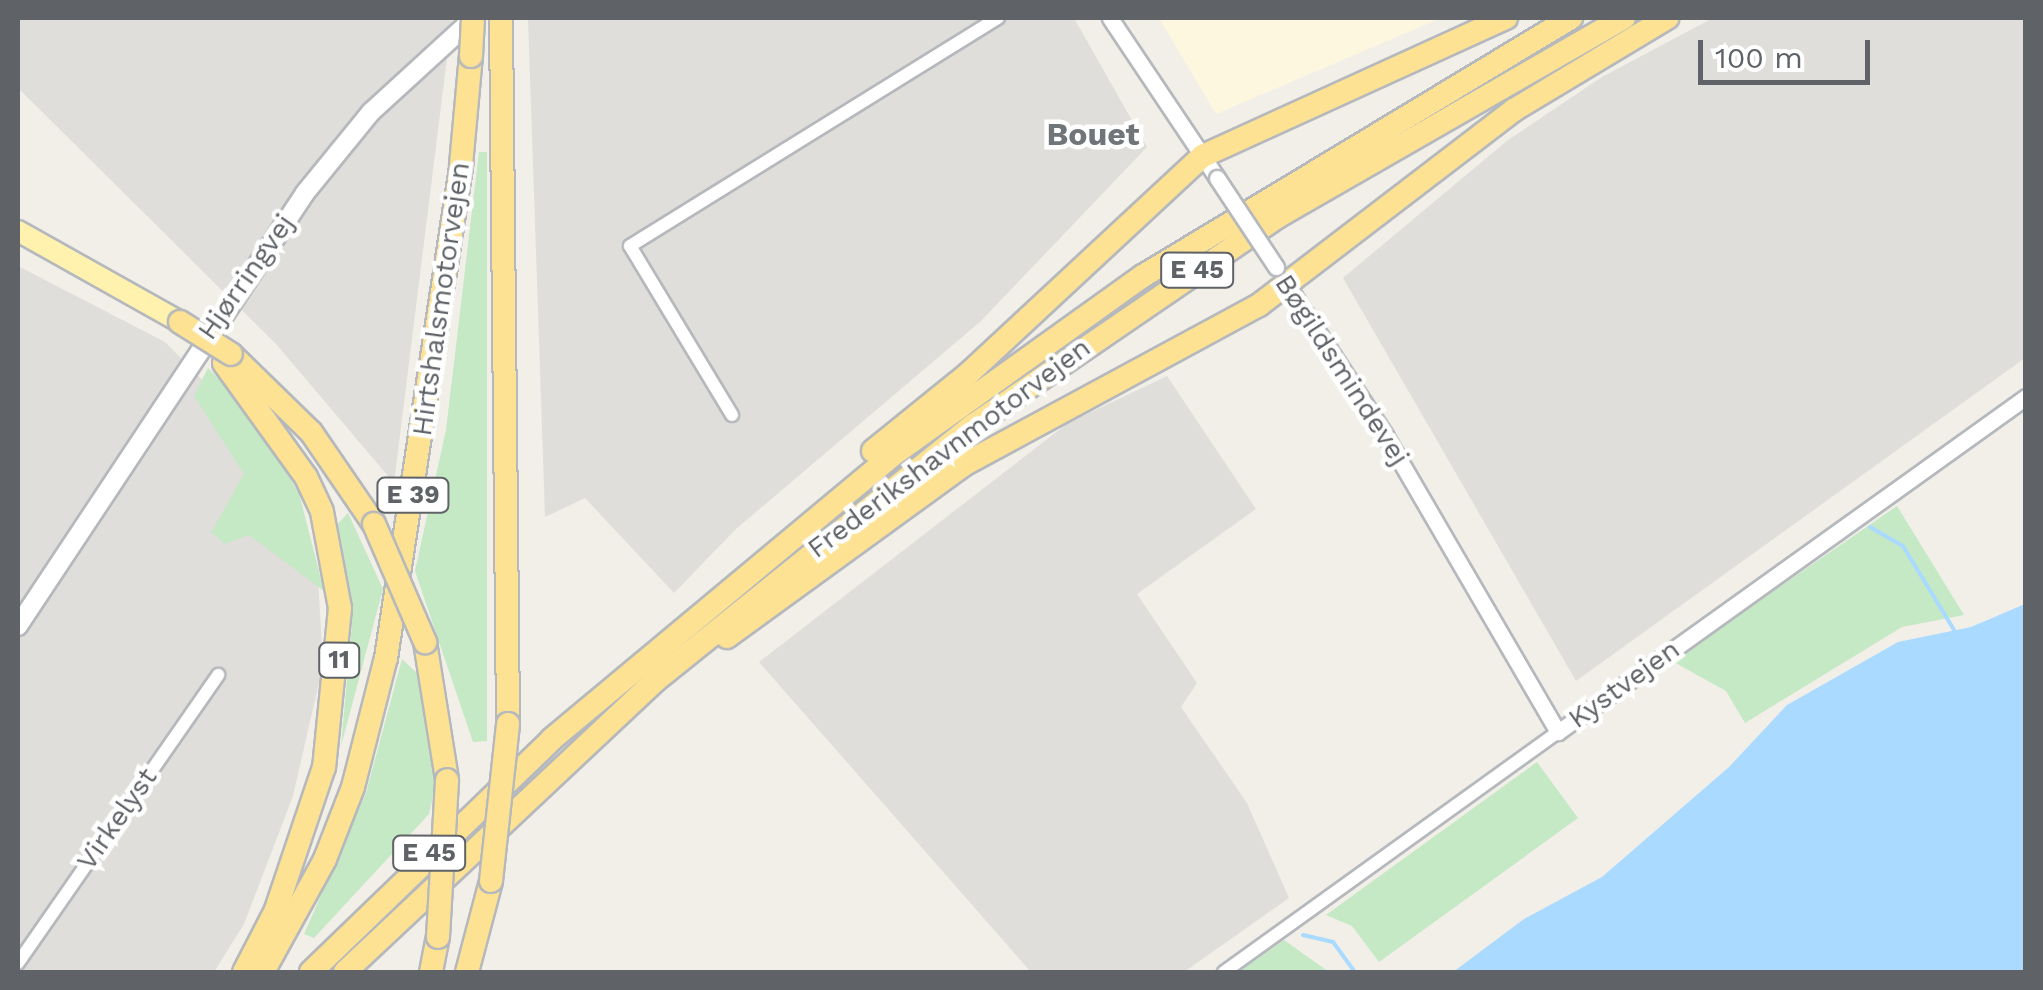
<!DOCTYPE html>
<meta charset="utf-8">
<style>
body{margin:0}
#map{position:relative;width:2043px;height:990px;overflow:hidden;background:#f1efe8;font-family:"Work Sans",sans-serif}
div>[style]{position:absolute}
.commercial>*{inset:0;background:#fef7e0}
.industrial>*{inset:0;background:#e0deda}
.green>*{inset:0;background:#c5e8c5}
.water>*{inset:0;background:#aadaff}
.stream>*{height:4px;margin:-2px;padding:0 2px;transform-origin:2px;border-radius:2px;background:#aadaff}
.roads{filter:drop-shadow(2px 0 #b5b8bc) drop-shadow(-2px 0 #b5b8bc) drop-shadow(0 2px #b5b8bc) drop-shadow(0 -2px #b5b8bc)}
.minor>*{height:12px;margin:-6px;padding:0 6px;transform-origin:6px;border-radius:6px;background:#fff}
.tertiary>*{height:15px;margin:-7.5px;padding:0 7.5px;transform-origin:7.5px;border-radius:7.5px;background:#fff}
.secondary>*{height:18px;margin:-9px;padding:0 9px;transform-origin:9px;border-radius:9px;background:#fff}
.primary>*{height:20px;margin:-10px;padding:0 10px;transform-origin:10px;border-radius:10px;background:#fff2af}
.motorway>*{height:22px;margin:-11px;padding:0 11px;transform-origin:11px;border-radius:11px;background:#fde293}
.bridges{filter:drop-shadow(2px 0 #b5b8bc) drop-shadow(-2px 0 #b5b8bc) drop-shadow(0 2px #b5b8bc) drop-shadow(0 -2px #b5b8bc)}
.tertiary-bridge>*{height:15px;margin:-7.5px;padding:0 7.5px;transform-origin:7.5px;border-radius:7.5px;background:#fff}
.motorway-bridge>*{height:22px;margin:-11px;padding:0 11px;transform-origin:11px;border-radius:11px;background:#fde293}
span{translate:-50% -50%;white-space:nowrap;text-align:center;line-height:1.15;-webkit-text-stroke:9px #fff;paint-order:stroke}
.shield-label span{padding:2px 8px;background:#fff;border:2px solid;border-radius:8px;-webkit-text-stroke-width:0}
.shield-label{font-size:25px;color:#5f6368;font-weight:700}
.street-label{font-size:28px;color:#5f6368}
.quarter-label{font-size:32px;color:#70757a;font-weight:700}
.frame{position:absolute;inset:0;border:20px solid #5f6368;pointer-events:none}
.scale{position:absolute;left:1698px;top:40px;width:172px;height:45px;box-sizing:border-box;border:5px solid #5f6368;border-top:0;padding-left:12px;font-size:30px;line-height:35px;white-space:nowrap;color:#5f6368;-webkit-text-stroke:8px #fff;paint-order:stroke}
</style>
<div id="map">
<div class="commercial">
<i style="clip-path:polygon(1159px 18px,1441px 18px,1216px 114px)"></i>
</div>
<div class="industrial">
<i style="clip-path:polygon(18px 18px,452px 18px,394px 483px,276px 344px,18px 88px)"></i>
<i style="clip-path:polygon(528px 18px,1074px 18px,1147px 147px,981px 321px,736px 529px,674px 593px,585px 498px,545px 517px)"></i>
<i style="clip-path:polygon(1713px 18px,2025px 18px,2025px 358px,1576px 681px,1343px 278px,1508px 140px,1602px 77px)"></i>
<i style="clip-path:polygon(18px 266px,165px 342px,219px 397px,318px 578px,323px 665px,293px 796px,244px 924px,214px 972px,18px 972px)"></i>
<i style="clip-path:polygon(1167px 376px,1256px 509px,1137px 594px,1197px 683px,1181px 707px,1247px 803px,1289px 898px,1184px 972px,1031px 972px,759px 662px,1068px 423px)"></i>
</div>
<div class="green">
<i style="clip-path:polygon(479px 152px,487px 152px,487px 741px,473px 742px,415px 571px,446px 430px)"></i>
<i style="clip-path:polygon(208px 368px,244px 404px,299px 493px,324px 591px,249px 535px,225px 544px,211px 532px,244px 474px,194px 396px)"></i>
<i style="clip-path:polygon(1897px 506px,1964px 615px,1902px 627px,1745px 723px,1726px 691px,1672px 661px)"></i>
<i style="clip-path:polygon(348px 513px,383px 589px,341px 746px,352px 624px,336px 526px)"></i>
<i style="clip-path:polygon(402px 659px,419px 675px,431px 721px,436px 783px,429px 814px,314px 938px,304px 934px,366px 793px)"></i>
<i style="clip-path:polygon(1537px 762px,1578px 818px,1379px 962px,1352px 926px,1326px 915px)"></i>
<i style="clip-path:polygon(1284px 940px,1329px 972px,1238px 972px)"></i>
</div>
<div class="water">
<i style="clip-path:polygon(2025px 604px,2025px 972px,1453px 972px,1524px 919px,1602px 877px,1729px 767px,1787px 705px,1898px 642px,1971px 627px)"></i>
</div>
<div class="stream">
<i style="left:1870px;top:527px;width:38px;rotate:30deg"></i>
<i style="left:1903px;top:546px;width:98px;rotate:58.7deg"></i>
<i style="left:1303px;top:935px;width:31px;rotate:13deg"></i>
<i style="left:1333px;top:942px;width:37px;rotate:54deg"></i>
</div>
<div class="roads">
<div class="minor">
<i style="left:732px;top:415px;width:197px;rotate:-121.1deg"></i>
<i style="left:630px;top:246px;width:433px;rotate:-31.8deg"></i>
<i style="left:18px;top:963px;width:351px;rotate:-55.2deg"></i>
<i style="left:1224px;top:972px;width:411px;rotate:-35.7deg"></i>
</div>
<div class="tertiary">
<i style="left:1110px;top:18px;width:192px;rotate:56.2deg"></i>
<i style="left:1283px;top:279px;width:186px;rotate:56.8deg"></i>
<i style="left:1385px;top:435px;width:344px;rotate:59.8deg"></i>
<i style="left:1558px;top:732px;width:576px;rotate:-35.6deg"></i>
</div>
<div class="secondary">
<i style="left:18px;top:626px;width:519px;rotate:-56.46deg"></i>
<i style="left:305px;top:193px;width:104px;rotate:-50.8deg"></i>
<i style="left:371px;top:112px;width:139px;rotate:-42.4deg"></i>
</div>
<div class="primary">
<i style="left:18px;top:231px;width:186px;rotate:29.3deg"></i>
</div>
<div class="motorway">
<i style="left:501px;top:18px;width:706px;rotate:89.43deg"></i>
<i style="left:232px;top:355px;width:110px;rotate:44.3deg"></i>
<i style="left:311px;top:432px;width:112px;rotate:55.6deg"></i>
<i style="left:224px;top:363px;width:140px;rotate:54.3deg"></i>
<i style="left:306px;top:477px;width:38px;rotate:65deg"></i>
<i style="left:322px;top:512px;width:98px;rotate:79.4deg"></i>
<i style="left:340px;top:608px;width:160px;rotate:95.7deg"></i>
<i style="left:324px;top:767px;width:151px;rotate:108.6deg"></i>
<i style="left:276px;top:910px;width:70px;rotate:117.3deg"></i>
<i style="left:873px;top:451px;width:122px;rotate:-39deg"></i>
<i style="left:968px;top:374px;width:321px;rotate:-42.9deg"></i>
<i style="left:1203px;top:156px;width:333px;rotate:-24.5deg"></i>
<i style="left:727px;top:637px;width:294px;rotate:-36deg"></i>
<i style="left:965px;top:464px;width:334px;rotate:-28.4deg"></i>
<i style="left:1259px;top:305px;width:321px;rotate:-37.4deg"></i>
<i style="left:1514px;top:110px;width:179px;rotate:-31deg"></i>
<i style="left:425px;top:642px;width:140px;rotate:80.9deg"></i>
<i style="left:263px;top:972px;width:129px;rotate:-61.2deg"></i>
<i style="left:325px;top:859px;width:77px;rotate:-68.7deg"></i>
<i style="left:353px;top:787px;width:133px;rotate:-75.7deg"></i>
<i style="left:386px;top:658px;width:499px;rotate:-81.3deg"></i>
<i style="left:461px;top:165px;width:109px;rotate:-84.8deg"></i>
<i style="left:311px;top:972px;width:335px;rotate:-44deg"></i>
<i style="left:552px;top:739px;width:440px;rotate:-39.8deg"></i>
<i style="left:890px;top:457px;width:311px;rotate:-35.6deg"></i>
<i style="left:1143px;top:276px;width:500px;rotate:-31.1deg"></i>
<i style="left:345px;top:972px;width:427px;rotate:-43.2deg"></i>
<i style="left:656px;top:680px;width:405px;rotate:-38.8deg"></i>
<i style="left:972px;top:426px;width:372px;rotate:-34.4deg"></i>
<i style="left:1279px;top:216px;width:398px;rotate:-29.9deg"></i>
<i style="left:431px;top:972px;width:36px;rotate:-79deg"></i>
<i style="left:467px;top:972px;width:94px;rotate:-75.2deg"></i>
</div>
</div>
<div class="bridges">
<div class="tertiary-bridge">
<i style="left:1217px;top:178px;width:107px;rotate:56.5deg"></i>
</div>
<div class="motorway-bridge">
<i style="left:471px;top:56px;width:38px;rotate:-87deg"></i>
<i style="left:180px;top:322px;width:60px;rotate:32.1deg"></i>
<i style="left:374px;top:524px;width:129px;rotate:66.6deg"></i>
<i style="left:491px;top:881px;width:158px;rotate:-83.8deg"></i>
<i style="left:438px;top:937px;width:157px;rotate:-86.7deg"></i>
</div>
</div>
<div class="shield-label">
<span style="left:1197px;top:270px">E 45</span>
<span style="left:413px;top:495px">E 39</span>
<span style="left:339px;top:660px">11</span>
<span style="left:429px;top:853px">E 45</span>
</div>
<div class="street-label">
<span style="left:246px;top:277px;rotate:-55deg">Hjørringvej</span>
<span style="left:441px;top:299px;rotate:-82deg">Hirtshalsmotorvejen</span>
<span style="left:1342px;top:370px;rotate:57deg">Bøgildsmindevej</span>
<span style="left:949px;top:448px;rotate:-37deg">Frederikshavnmotorvejen</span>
<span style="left:1624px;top:684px;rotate:-36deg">Kystvejen</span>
<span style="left:117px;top:819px;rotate:-55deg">Virkelyst</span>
</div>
<div class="quarter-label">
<span style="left:1093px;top:134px">Bouet</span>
</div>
<div class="frame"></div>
<div class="scale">100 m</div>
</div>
